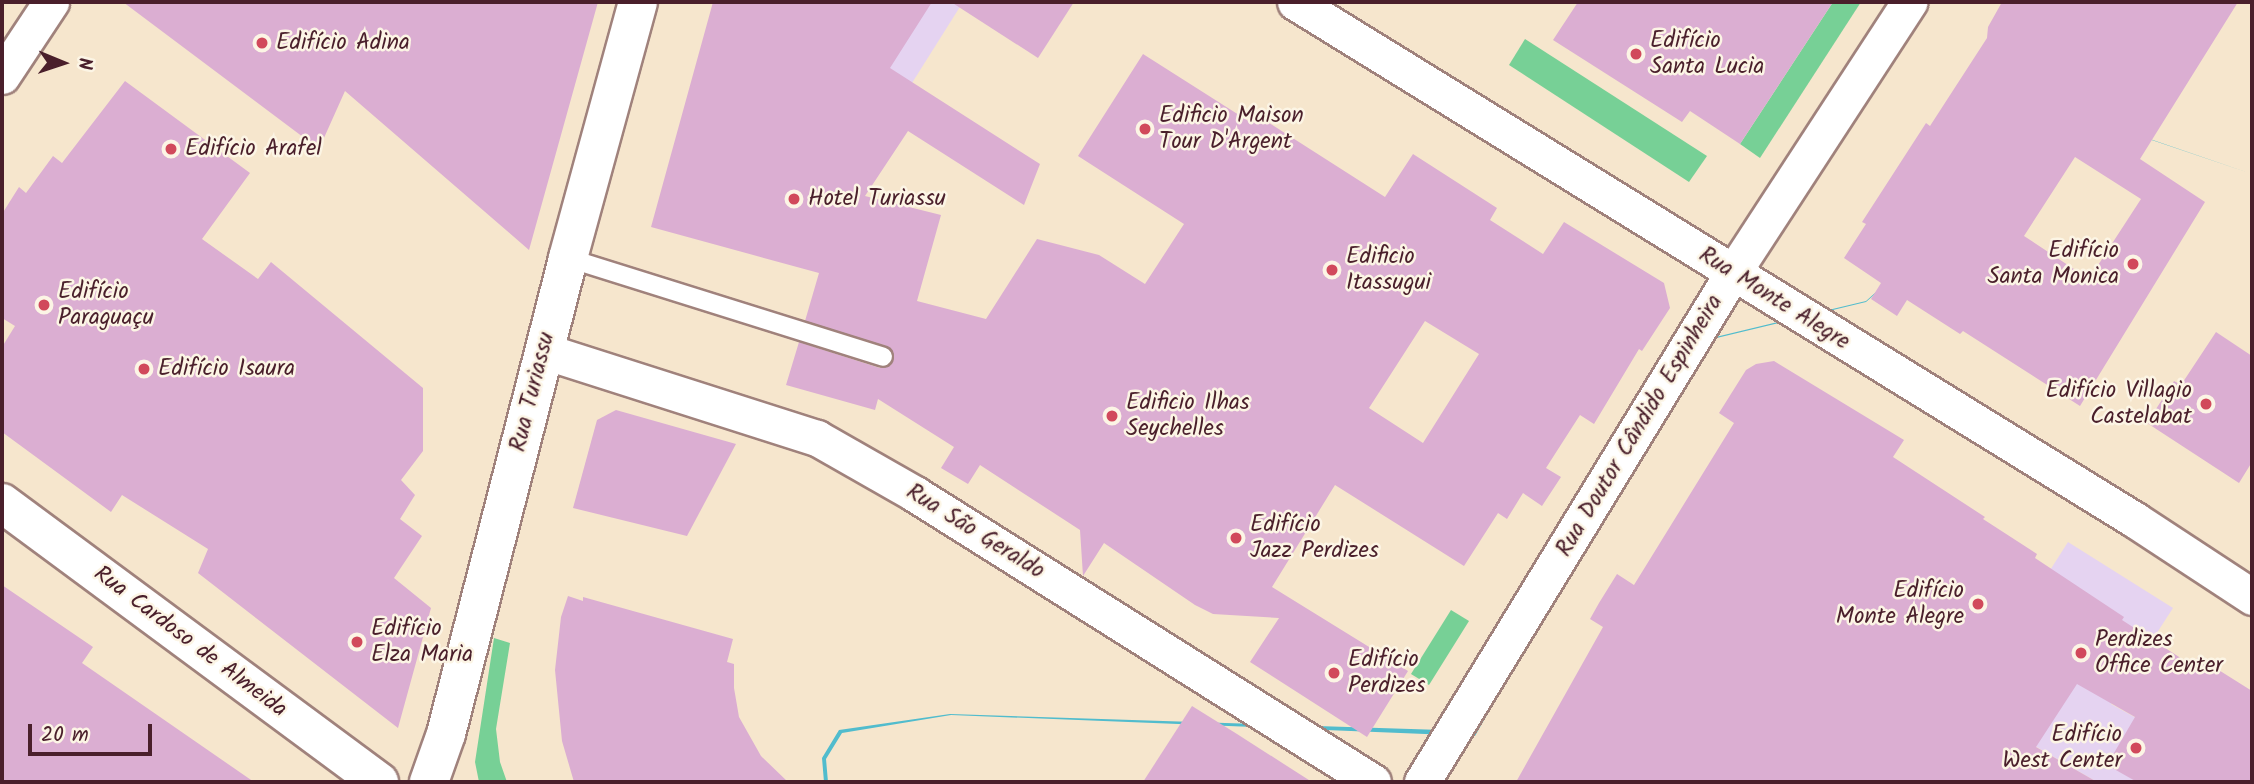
<!DOCTYPE html>
<meta charset="utf-8">
<style>
body{margin:0}
#map{position:relative;width:2254px;height:784px;overflow:hidden;background:#f6e6cd;font-family:Kalam,sans-serif}
div>[style]{position:absolute}
.built>*{inset:0;background:#e5d3f1}
.green>*{inset:0;background:#77d096}
.water>*{inset:0;background:#51bccd}
.building>*{inset:0;background:#dbaed2}
.roads{filter:drop-shadow(2px 0 #a0827c) drop-shadow(-2px 0 #a0827c) drop-shadow(0 2px #a0827c) drop-shadow(0 -2px #a0827c)}
.lane>*{height:18px;margin:-9px;padding:0 9px;transform-origin:9px;border-radius:9px;background:#fff}
.street>*{height:35px;margin:-17.5px;padding:0 17.5px;transform-origin:17.5px;border-radius:17.5px;background:#fff}
.secondary>*{height:38px;margin:-19px;padding:0 19px;transform-origin:19px;border-radius:19px;background:#fff}
.dots>*{width:19px;height:19px;translate:-50% -50%;box-sizing:border-box;border:4px solid #fcf5e5;border-radius:50%}
span{translate:-50% -50%;white-space:nowrap;text-align:center;line-height:1.15;-webkit-text-stroke:5px #fcf5e5;paint-order:stroke}
.poi-label{font-size:23px;color:#4a1f2b}
.left{translate:0 -50%;text-align:left}
.right{translate:-100% -50%;text-align:right}
.street-label{font-size:23px;color:#4a1f2b}
.frame{position:absolute;inset:0;border:4px solid #4a1f2b;pointer-events:none}
.north{position:absolute;left:28px;top:28px;width:70px;height:70px;-webkit-text-stroke:5px #fcf5e5;paint-order:stroke;rotate:92deg;font-size:19px;font-weight:700;line-height:28px;text-align:center;color:#4a1f2b}
.north::after{content:'';display:block;margin:auto;width:24px;height:32px;background:#4a1f2b;clip-path:polygon(50% 0,100% 100%,50% 72%,0 100%)}
.scale{position:absolute;left:28px;top:724px;width:124px;height:32px;box-sizing:border-box;border:4px solid #4a1f2b;border-top:0;padding-left:9px;font-size:21px;line-height:24px;white-space:nowrap;color:#4a1f2b;-webkit-text-stroke:5px #fcf5e5;paint-order:stroke}
</style>
<div id="map">
<div class="built">
<i style="clip-path:polygon(786px 2px,963px 2px,912px 83px)"></i>
<i style="clip-path:polygon(2068px 542px,2173px 608px,2111px 704px,2251px 782px,2097px 782px,1964px 705px)"></i>
</div>
<div class="green">
<i style="clip-path:polygon(1833px 2px,1861px 2px,1760px 158px,1740px 144px)"></i>
<i style="clip-path:polygon(1525px 39px,1707px 156px,1689px 182px,1509px 65px)"></i>
<i style="clip-path:polygon(1451px 610px,1469px 621px,1429px 685px,1411px 674px)"></i>
<i style="clip-path:polygon(494px 638px,510px 643px,496px 729px,500px 762px,507px 782px,479px 782px,475px 762px)"></i>
</div>
<div class="water">
<i style="clip-path:polygon(2077px 114px,2252px 174px,2078px 115px,1866px 302px,1700px 342px,1475px 736px,951px 715px,842px 733px,826px 759px,828px 782px,824px 782px,822px 758px,839px 730px,950px 714px,1473px 731px,1699px 341px,1866px 301px)"></i>
</div>
<div class="building">
<i style="clip-path:polygon(123px 2px,598px 2px,529px 250px,345px 91px,319px 149px)"></i>
<i style="clip-path:polygon(evenodd,713px 2px,932px 2px,890px 68px,1040px 164px,1024px 205px,908px 131px,865px 196px,941px 215px,917px 301px,986px 319px,1037px 239px,1099px 255px,1145px 284px,1184px 224px,1078px 156px,1143px 54px,1250px 122px,1255px 114px,1385px 197px,1413px 154px,1497px 208px,1490px 220px,1543px 254px,1564px 222px,1664px 283px,1670px 308px,1642px 351px,1639px 349px,1594px 424px,1580px 415px,1546px 468px,1561px 477px,1542px 506px,1523px 493px,1507px 519px,1498px 513px,1464px 566px,1335px 485px,1272px 587px,1408px 671px,1367px 737px,1250px 662px,1279px 618px,1213px 614px,1195px 605px,1104px 543px,1083px 576px,1080px 530px,980px 465px,968px 484px,941px 468px,954px 447px,878px 399px,875px 410px,786px 385px,799px 342px,880px 368px,891px 365px,894px 355px,886px 346px,805px 321px,819px 273px,651px 227px,713px 2px,1425px 321px,1479px 354px,1423px 443px,1369px 408px,1425px 321px)"></i>
<i style="clip-path:polygon(951px 2px,1074px 2px,1038px 58px)"></i>
<i style="clip-path:polygon(1578px 2px,1833px 2px,1740px 144px,1690px 111px,1682px 122px,1553px 40px)"></i>
<i style="clip-path:polygon(evenodd,2002px 2px,2238px 2px,2140px 159px,2205px 202px,2080px 406px,1963px 331px,1960px 334px,1907px 300px,1897px 316px,1871px 299px,1881px 283px,1844px 258px,1866px 224px,1862px 222px,1926px 123px,1930px 126px,1987px 38px,1988px 27px,2002px 2px,2075px 157px,2141px 199px,2089px 279px,2024px 236px,2075px 157px)"></i>
<i style="clip-path:polygon(125px 81px,250px 173px,202px 239px,258px 279px,271px 262px,423px 388px,423px 451px,401px 480px,415px 495px,400px 519px,422px 536px,394px 578px,431px 608px,398px 728px,198px 573px,208px 549px,122px 495px,111px 512px,2px 432px,2px 347px,15px 326px,2px 318px,2px 214px,19px 187px,26px 193px,53px 156px,62px 163px)"></i>
<i style="clip-path:polygon(2216px 332px,2252px 356px,2252px 462px,2239px 483px,2147px 423px,2174px 381px,2181px 385px)"></i>
<i style="clip-path:polygon(1774px 361px,1904px 440px,1893px 457px,1985px 517px,1983px 519px,2037px 554px,2035px 558px,2124px 617px,2122px 620px,2193px 666px,2198px 657px,2252px 691px,2252px 782px,2137px 782px,2107px 765px,2135px 717px,2077px 684px,2036px 747px,2097px 782px,1516px 782px,1603px 627px,1590px 619px,1599px 603px,1617px 574px,1634px 585px,1734px 423px,1719px 413px,1746px 370px,1756px 364px)"></i>
<i style="clip-path:polygon(616px 410px,736px 444px,687px 536px,573px 508px,597px 420px)"></i>
<i style="clip-path:polygon(2px 585px,93px 647px,82px 663px,254px 782px,2px 782px)"></i>
<i style="clip-path:polygon(568px 596px,583px 601px,583px 597px,733px 639px,727px 662px,734px 664px,734px 688px,739px 717px,761px 756px,788px 782px,574px 782px,562px 741px,555px 670px,561px 617px)"></i>
<i style="clip-path:polygon(1192px 706px,1237px 734px,1312px 782px,1143px 782px)"></i>
</div>
<div class="roads">
<div class="lane">
<i style="left:568px;top:258px;width:330px;rotate:17.4deg"></i>
</div>
<div class="street">
<i style="left:1295px;top:2px;width:987px;rotate:31.66deg"></i>
<i style="left:2135px;top:520px;width:140px;rotate:33.3deg"></i>
<i style="left:2px;top:76px;width:89px;rotate:-56.5deg"></i>
<i style="left:544px;top:351px;width:287px;rotate:17.7deg"></i>
<i style="left:817px;top:438px;width:113px;rotate:29.7deg"></i>
<i style="left:915px;top:494px;width:541px;rotate:32.16deg"></i>
<i style="left:1422px;top:782px;width:595px;rotate:-58.61deg"></i>
<i style="left:1732px;top:274px;width:325px;rotate:-56.9deg"></i>
</div>
<div class="secondary">
<i style="left:2px;top:503px;width:469px;rotate:36.5deg"></i>
<i style="left:429px;top:782px;width:51px;rotate:-70.5deg"></i>
<i style="left:446px;top:734px;width:491px;rotate:-75.6deg"></i>
<i style="left:568px;top:258px;width:265px;rotate:-74.7deg"></i>
</div>
</div>
<div class="dots">
<i style="left:262px;top:43px;background:#d1495b"></i>
<i style="left:1636px;top:54px;background:#d1495b"></i>
<i style="left:1145px;top:129px;background:#d1495b"></i>
<i style="left:171px;top:149px;background:#d1495b"></i>
<i style="left:794px;top:199px;background:#d1495b"></i>
<i style="left:2133px;top:264px;background:#d1495b"></i>
<i style="left:1332px;top:270px;background:#d1495b"></i>
<i style="left:44px;top:305px;background:#d1495b"></i>
<i style="left:144px;top:369px;background:#d1495b"></i>
<i style="left:2206px;top:404px;background:#d1495b"></i>
<i style="left:1112px;top:416px;background:#d1495b"></i>
<i style="left:1236px;top:538px;background:#d1495b"></i>
<i style="left:1978px;top:604px;background:#d1495b"></i>
<i style="left:357px;top:642px;background:#d1495b"></i>
<i style="left:2081px;top:653px;background:#d1495b"></i>
<i style="left:1334px;top:673px;background:#d1495b"></i>
<i style="left:2136px;top:748px;background:#d1495b"></i>
</div>
<div class="poi-label">
<span class="left" style="left:1650px;top:54px">Edifício<br>Santa Lucia</span>
<span class="left" style="left:276px;top:43px">Edifício Adina</span>
<span class="left" style="left:1159px;top:129px">Edificio Maison<br>Tour D'Argent</span>
<span class="left" style="left:185px;top:149px">Edifício Arafel</span>
<span class="left" style="left:808px;top:199px">Hotel Turiassu</span>
<span class="right" style="left:2119px;top:264px">Edifício<br>Santa Monica</span>
<span class="left" style="left:1346px;top:270px">Edificio<br>Itassugui</span>
<span class="left" style="left:58px;top:305px">Edifício<br>Paraguaçu</span>
<span class="left" style="left:158px;top:369px">Edifício Isaura</span>
<span class="right" style="left:2192px;top:404px">Edifício Villagio<br>Castelabat</span>
<span class="left" style="left:1126px;top:416px">Edificio Ilhas<br>Seychelles</span>
<span class="left" style="left:1250px;top:538px">Edifício<br>Jazz Perdizes</span>
<span class="right" style="left:1964px;top:604px">Edifício<br>Monte Alegre</span>
<span class="left" style="left:371px;top:642px">Edifício<br>Elza Maria</span>
<span class="left" style="left:2095px;top:653px">Perdizes<br>Office Center</span>
<span class="left" style="left:1348px;top:673px">Edifício<br>Perdizes</span>
<span class="right" style="left:2122px;top:748px">Edifício<br>West Center</span>
</div>
<div class="street-label">
<span style="left:1774px;top:299px;rotate:32deg">Rua Monte Alegre</span>
<span style="left:533px;top:392px;rotate:-76deg">Rua Turiassu</span>
<span style="left:1640px;top:426px;rotate:-59deg">Rua Doutor Cândido Espinheira</span>
<span style="left:975px;top:532px;rotate:32deg">Rua São Geraldo</span>
<span style="left:190px;top:642px;rotate:37deg">Rua Cardoso de Almeida</span>
</div>
<div class="frame"></div>
<div class="north">N</div>
<div class="scale">20 m</div>
</div>
